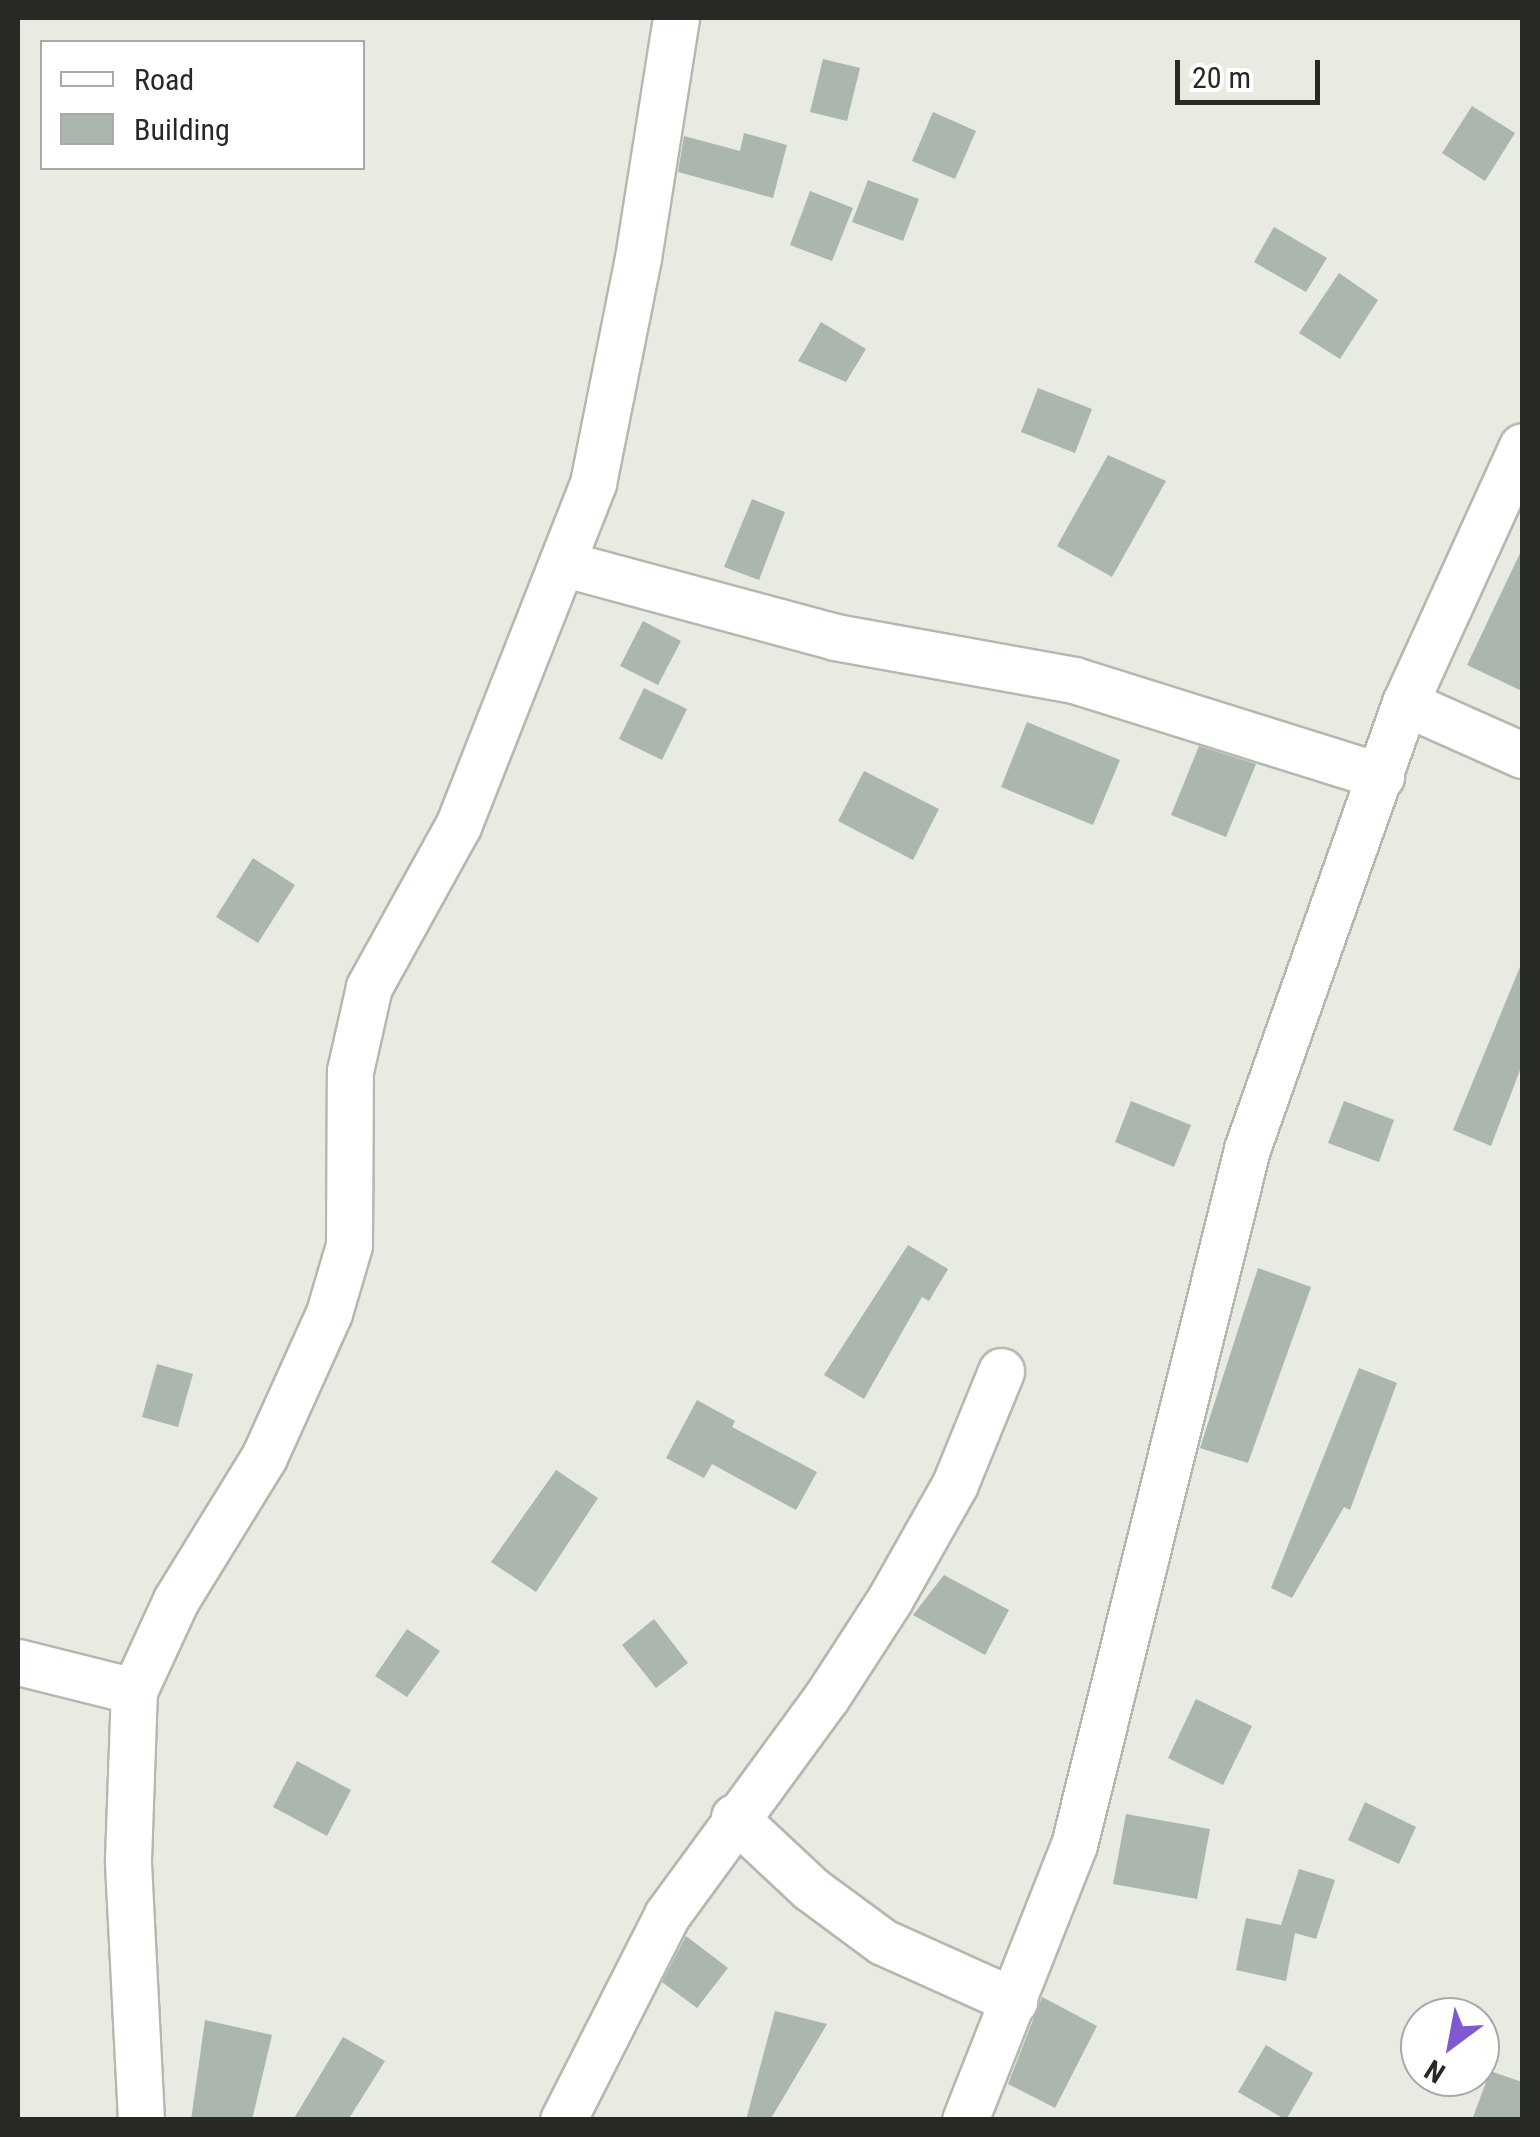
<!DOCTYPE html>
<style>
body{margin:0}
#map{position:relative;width:1540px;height:2137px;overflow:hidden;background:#e7ebe1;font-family:"Roboto Condensed",sans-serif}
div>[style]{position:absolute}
.building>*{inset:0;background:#abb6af}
.roads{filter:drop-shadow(2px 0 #b4b8ae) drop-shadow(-2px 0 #b4b8ae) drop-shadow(0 2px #b4b8ae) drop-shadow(0 -2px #b4b8ae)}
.street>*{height:45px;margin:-22.5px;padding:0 22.5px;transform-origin:22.5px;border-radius:22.5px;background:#fff}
span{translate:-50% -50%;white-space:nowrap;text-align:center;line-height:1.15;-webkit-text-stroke:10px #fff;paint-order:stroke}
.frame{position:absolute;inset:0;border:20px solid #272925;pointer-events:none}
.legend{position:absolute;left:40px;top:40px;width:325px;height:130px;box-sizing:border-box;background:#fff;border:2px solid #a9a9a8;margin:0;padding:12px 18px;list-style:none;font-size:30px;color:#272925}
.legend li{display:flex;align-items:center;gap:20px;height:50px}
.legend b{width:50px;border:2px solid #a9a9a8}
.north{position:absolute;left:1400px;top:1997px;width:100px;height:100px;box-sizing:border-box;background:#fff;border:2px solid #a9a9a8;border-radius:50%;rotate:212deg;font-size:28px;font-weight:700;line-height:40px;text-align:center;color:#272925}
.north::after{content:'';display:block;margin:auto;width:35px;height:45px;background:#7f58d2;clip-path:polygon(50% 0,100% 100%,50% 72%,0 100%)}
.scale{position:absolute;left:1175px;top:60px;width:145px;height:45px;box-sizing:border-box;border:5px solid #272925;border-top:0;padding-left:12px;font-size:30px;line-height:35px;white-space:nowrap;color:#272925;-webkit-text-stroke:8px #fff;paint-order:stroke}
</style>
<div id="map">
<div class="building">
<i style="clip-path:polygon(823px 59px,860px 68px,847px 121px,810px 112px)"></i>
<i style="clip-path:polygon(1472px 106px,1515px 133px,1485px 181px,1442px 153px)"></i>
<i style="clip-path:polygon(933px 112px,976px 131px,955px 179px,912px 161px)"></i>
<i style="clip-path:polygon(744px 133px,787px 145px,773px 198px,678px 172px,684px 136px,740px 151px)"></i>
<i style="clip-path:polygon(868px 180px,919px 199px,903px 241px,852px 222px)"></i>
<i style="clip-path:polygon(810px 191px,853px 208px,832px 261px,790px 245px)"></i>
<i style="clip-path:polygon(1274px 227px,1327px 258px,1306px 292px,1254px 262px)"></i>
<i style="clip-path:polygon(1339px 273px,1378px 300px,1340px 359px,1299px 333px)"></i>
<i style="clip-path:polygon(821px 322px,866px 349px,846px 382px,798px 361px)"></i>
<i style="clip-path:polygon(1038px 388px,1092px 409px,1075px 453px,1021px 432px)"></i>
<i style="clip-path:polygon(1108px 455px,1166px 481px,1112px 577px,1057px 546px)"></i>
<i style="clip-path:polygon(752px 499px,785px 512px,759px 580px,724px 567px)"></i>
<i style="clip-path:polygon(1522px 549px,1522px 691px,1467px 665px)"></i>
<i style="clip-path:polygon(643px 621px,681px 641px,658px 685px,620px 666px)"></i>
<i style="clip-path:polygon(644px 688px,687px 709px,662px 760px,619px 739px)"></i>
<i style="clip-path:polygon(1027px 722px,1120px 760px,1093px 825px,1001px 787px)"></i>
<i style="clip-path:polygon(1199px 746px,1256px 764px,1226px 837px,1171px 815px)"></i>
<i style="clip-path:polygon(864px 771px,939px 809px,913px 860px,838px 821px)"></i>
<i style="clip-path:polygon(253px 858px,295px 885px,258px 943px,216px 917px)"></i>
<i style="clip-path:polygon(1522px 962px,1522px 1065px,1491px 1146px,1453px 1130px)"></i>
<i style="clip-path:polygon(1131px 1101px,1191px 1125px,1174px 1167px,1115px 1142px)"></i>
<i style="clip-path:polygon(1344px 1101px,1394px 1120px,1379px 1162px,1328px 1143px)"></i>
<i style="clip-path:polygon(908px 1245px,948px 1269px,929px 1301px,922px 1297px,864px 1399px,824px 1375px)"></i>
<i style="clip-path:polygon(1258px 1268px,1311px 1287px,1248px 1463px,1200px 1448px)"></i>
<i style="clip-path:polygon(157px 1364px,193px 1374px,178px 1427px,142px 1417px)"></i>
<i style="clip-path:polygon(1359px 1368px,1397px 1383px,1350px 1510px,1344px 1507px,1292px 1598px,1271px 1588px)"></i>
<i style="clip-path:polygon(697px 1400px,735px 1421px,732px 1427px,817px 1472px,796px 1510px,712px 1464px,704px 1478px,666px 1458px)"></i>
<i style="clip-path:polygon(556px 1470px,598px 1498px,536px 1592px,491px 1562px)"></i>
<i style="clip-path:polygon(944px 1575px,1009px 1610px,985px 1655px,913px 1615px)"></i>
<i style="clip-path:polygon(654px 1619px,688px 1663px,656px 1688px,622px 1645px)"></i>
<i style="clip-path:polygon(407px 1629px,440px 1651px,407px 1697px,375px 1676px)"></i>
<i style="clip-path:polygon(1196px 1699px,1252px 1726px,1223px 1785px,1168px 1758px)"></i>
<i style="clip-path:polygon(297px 1761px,351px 1790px,327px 1836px,273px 1807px)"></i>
<i style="clip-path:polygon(1365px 1802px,1416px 1827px,1399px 1864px,1348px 1840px)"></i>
<i style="clip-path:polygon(1126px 1814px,1210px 1829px,1197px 1899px,1113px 1884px)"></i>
<i style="clip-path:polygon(1299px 1869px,1335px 1880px,1316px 1939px,1295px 1933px,1286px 1981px,1236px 1970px,1246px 1918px,1281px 1925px)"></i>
<i style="clip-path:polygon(686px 1936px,728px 1968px,697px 2008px,662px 1982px)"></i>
<i style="clip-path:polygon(1042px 1997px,1097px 2026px,1055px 2108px,1008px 2084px)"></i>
<i style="clip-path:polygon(775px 2011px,827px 2024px,770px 2120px,746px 2120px)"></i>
<i style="clip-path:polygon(205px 2020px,272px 2035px,252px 2120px,191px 2120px)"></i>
<i style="clip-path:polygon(343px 2037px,385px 2061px,348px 2120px,293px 2120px)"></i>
<i style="clip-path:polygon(1266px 2045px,1313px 2073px,1286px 2120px,1238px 2092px)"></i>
<i style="clip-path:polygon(1490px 2071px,1522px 2082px,1522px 2120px,1472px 2120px)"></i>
</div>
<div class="roads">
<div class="street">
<i style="left:565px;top:564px;width:280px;rotate:15.1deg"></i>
<i style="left:835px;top:637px;width:243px;rotate:10.2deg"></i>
<i style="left:1074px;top:680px;width:322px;rotate:17.4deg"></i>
<i style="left:1405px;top:703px;width:128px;rotate:24deg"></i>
<i style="left:18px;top:1662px;width:120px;rotate:14deg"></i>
<i style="left:734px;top:1817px;width:105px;rotate:43.1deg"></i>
<i style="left:811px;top:1889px;width:89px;rotate:36.4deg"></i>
<i style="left:883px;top:1942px;width:144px;rotate:24.2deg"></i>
<i style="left:141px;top:2120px;width:260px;rotate:-92.9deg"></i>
<i style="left:128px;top:1860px;width:169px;rotate:-88deg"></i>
<i style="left:134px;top:1691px;width:100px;rotate:-65.2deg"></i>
<i style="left:176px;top:1600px;width:168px;rotate:-58.4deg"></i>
<i style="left:264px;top:1457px;width:158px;rotate:-65.7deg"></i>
<i style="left:329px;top:1313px;width:71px;rotate:-73.6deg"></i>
<i style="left:349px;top:1245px;width:174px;rotate:-89.7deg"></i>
<i style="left:350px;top:1071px;width:86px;rotate:-77.3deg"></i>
<i style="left:369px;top:987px;width:184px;rotate:-61.1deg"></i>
<i style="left:458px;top:826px;width:369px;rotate:-68.5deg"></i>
<i style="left:593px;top:483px;width:229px;rotate:-78.7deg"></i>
<i style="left:638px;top:258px;width:243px;rotate:-81deg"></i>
<i style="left:563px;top:2120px;width:230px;rotate:-63.1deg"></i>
<i style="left:667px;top:1915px;width:269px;rotate:-53.8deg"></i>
<i style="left:826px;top:1698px;width:118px;rotate:-57.1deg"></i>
<i style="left:890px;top:1599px;width:132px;rotate:-60.5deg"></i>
<i style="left:955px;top:1484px;width:122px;rotate:-67.8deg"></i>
<i style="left:965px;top:2120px;width:296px;rotate:-68.4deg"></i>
<i style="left:1074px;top:1845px;width:717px;rotate:-76.04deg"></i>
<i style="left:1247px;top:1149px;width:473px;rotate:-70.5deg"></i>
<i style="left:1405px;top:703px;width:282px;rotate:-65.5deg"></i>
</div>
</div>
<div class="frame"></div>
<ul class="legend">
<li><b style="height:12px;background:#fff"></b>Road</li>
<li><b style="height:28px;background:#abb6af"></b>Building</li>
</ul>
<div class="north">N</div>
<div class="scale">20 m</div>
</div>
